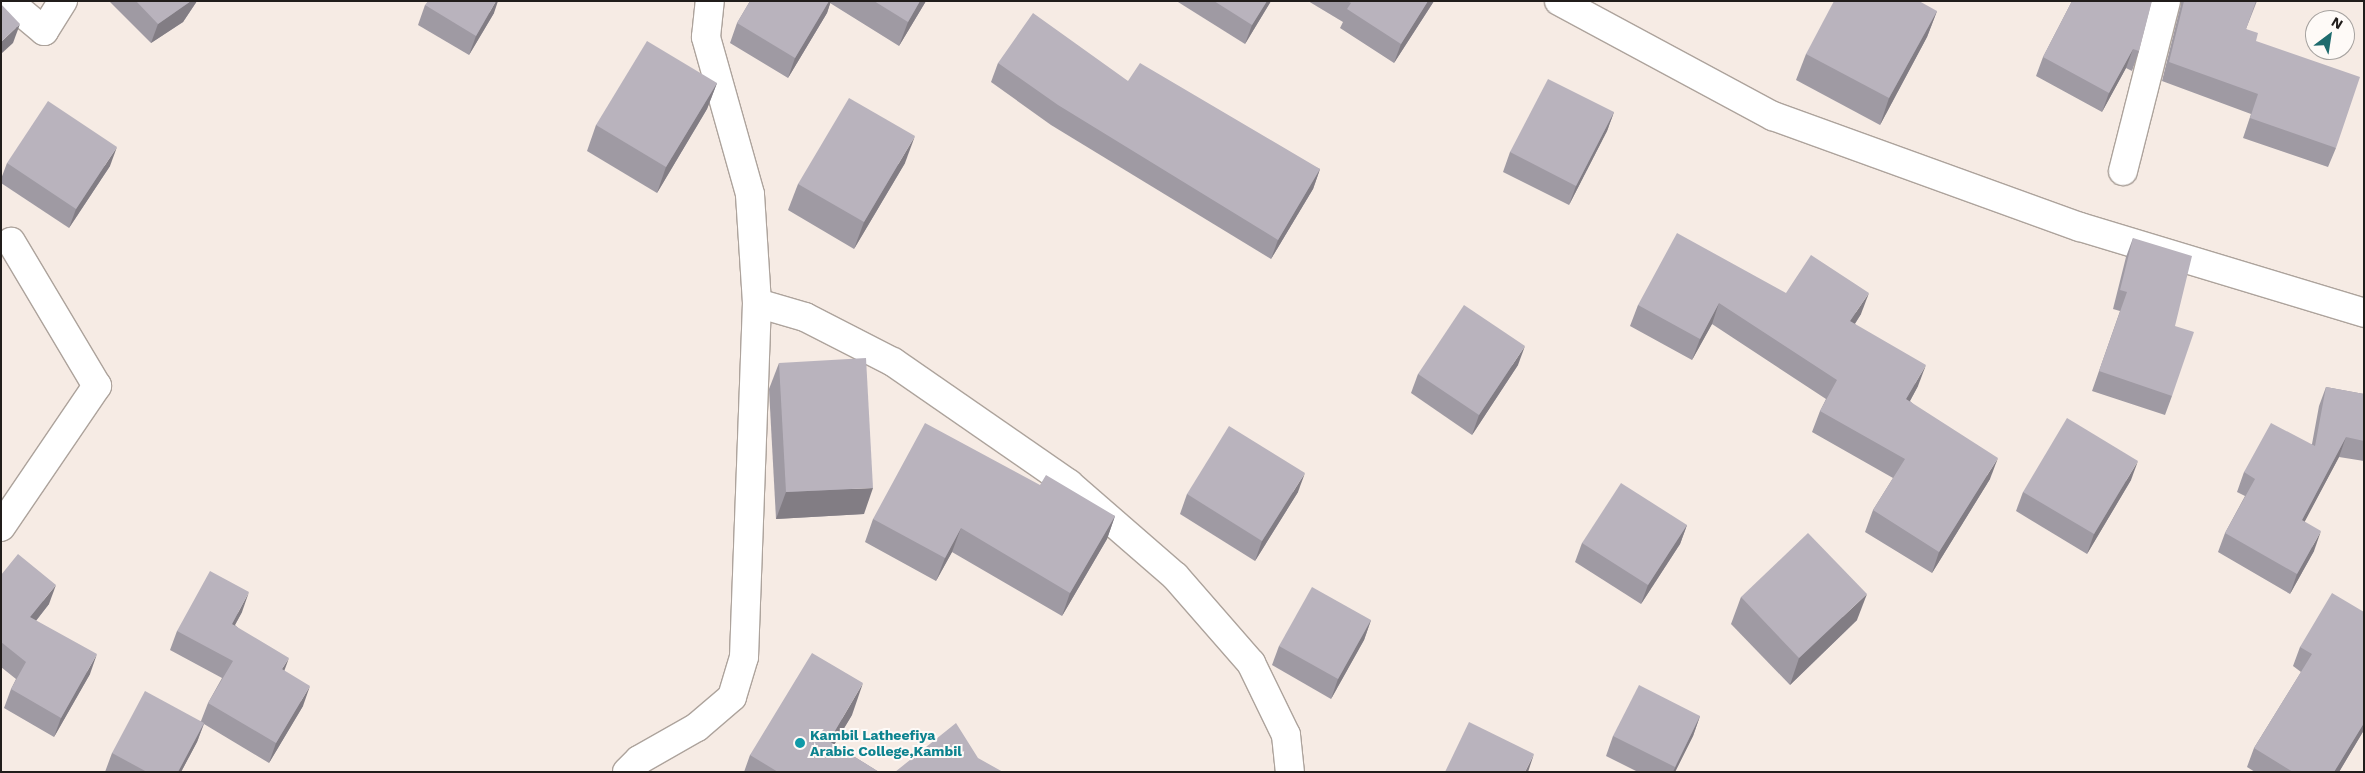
<!DOCTYPE html>
<style>
body{margin:0}
#map{position:relative;width:2365px;height:773px;overflow:hidden;background:#f6ebe4;font-family:"Work Sans",sans-serif}
div>[style]{position:absolute}
.roads{filter:drop-shadow(1px 0 #ada39c) drop-shadow(-1px 0 #ada39c) drop-shadow(0 1px #ada39c) drop-shadow(0 -1px #ada39c)}
.minor>*{height:28px;margin:-14px;padding:0 14px;transform-origin:14px;border-radius:14px;background:#fff}
.wall>*{inset:0;background:#9f9aa3}
.shaded-wall>*{inset:0;background:#827d84}
.building>*{inset:0;background:#b9b3bd}
.dots>*{width:14px;height:14px;translate:-50% -50%;box-sizing:border-box;border:2px solid #fefaf7;border-radius:50%}
span{translate:-50% -50%;white-space:nowrap;text-align:center;line-height:1.15;-webkit-text-stroke:4px #fefaf7;paint-order:stroke}
.culture-label{font-size:14px;color:#0d838f;font-weight:700}
.left{translate:0 -50%;text-align:left}
.frame{position:absolute;inset:0;border:2px solid #211d1b;pointer-events:none}
.north{position:absolute;left:2305px;top:10px;width:50px;height:50px;box-sizing:border-box;background:#fefaf7;border:1px solid #a6a29f;border-radius:50%;rotate:31deg;font-size:14px;font-weight:700;line-height:20px;text-align:center;color:#211d1b}
.north::after{content:'';display:block;margin:auto;width:18px;height:22px;background:#1e6b6e;clip-path:polygon(50% 0,100% 100%,50% 72%,0 100%)}
</style>
<div id="map">
<div class="roads">
<div class="minor">
<i style="left:8px;top:1px;width:47px;rotate:39.8deg"></i>
<i style="left:44px;top:31px;width:36px;rotate:-58deg"></i>
<i style="left:1559px;top:1px;width:243px;rotate:28.3deg"></i>
<i style="left:1773px;top:116px;width:326px;rotate:19.9deg"></i>
<i style="left:2080px;top:227px;width:297px;rotate:16.8deg"></i>
<i style="left:2123px;top:171px;width:175px;rotate:-75.8deg"></i>
<i style="left:757px;top:303px;width:50px;rotate:16.3deg"></i>
<i style="left:805px;top:317px;width:99px;rotate:27.1deg"></i>
<i style="left:893px;top:362px;width:214px;rotate:34.7deg"></i>
<i style="left:1069px;top:484px;width:140px;rotate:41deg"></i>
<i style="left:1175px;top:576px;width:116px;rotate:48.9deg"></i>
<i style="left:1251px;top:663px;width:80px;rotate:64.1deg"></i>
<i style="left:1286px;top:735px;width:37px;rotate:84deg"></i>
<i style="left:1px;top:527px;width:171px;rotate:-55.8deg"></i>
<i style="left:97px;top:386px;width:168px;rotate:-120.8deg"></i>
<i style="left:627px;top:772px;width:17px;rotate:-45deg"></i>
<i style="left:639px;top:760px;width:67px;rotate:-29.6deg"></i>
<i style="left:697px;top:727px;width:46px;rotate:-40.6deg"></i>
<i style="left:732px;top:697px;width:42px;rotate:-73.3deg"></i>
<i style="left:744px;top:657px;width:354px;rotate:-87.9deg"></i>
<i style="left:757px;top:303px;width:109px;rotate:-93.7deg"></i>
<i style="left:750px;top:194px;width:163px;rotate:-105.7deg"></i>
<i style="left:706px;top:37px;width:36px;rotate:-84deg"></i>
</div>
</div>
<div class="wall">
<i style="clip-path:polygon(109px 1px,197px 1px,183px 22px,151px 43px)"></i>
<i style="clip-path:polygon(750px 1px,926px 1px,899px 46px,830px 3px,827px 13px,788px 78px,730px 43px,737px 23px)"></i>
<i style="clip-path:polygon(1179px 1px,1271px 1px,1245px 44px,1178px 2px)"></i>
<i style="clip-path:polygon(1308px 1px,1434px 1px,1394px 63px,1340px 28px,1343px 22px)"></i>
<i style="clip-path:polygon(2072px 1px,2139px 51px,2132px 71px,2126px 68px,2102px 112px,2036px 76px,2043px 57px)"></i>
<i style="clip-path:polygon(2180px 1px,2257px 1px,2246px 29px,2336px 148px,2328px 167px,2243px 138px,2251px 114px,2162px 81px,2181px 4px)"></i>
<i style="clip-path:polygon(425px 5px,494px 13px,469px 55px,418px 25px)"></i>
<i style="clip-path:polygon(1937px 11px,1927px 37px,1880px 125px,1796px 80px,1806px 54px)"></i>
<i style="clip-path:polygon(998px 63px,1128px 81px,1320px 169px,1313px 189px,1271px 259px,1051px 125px,991px 82px)"></i>
<i style="clip-path:polygon(717px 83px,707px 109px,657px 193px,587px 151px,596px 125px)"></i>
<i style="clip-path:polygon(1614px 112px,1607px 131px,1569px 205px,1503px 172px,1510px 152px)"></i>
<i style="clip-path:polygon(7px 163px,110px 166px,69px 228px,1px 183px,1px 179px)"></i>
<i style="clip-path:polygon(905px 163px,854px 249px,788px 210px,798px 184px)"></i>
<i style="clip-path:polygon(2133px 238px,2175px 326px,2172px 396px,2165px 415px,2092px 391px,2120px 311px,2113px 309px,2126px 257px)"></i>
<i style="clip-path:polygon(1786px 293px,1861px 314px,1855px 324px,1918px 386px,1910px 401px,1990px 479px,1932px 573px,1865px 532px,1873px 510px,1893px 478px,1812px 432px,1820px 411px,1826px 399px,1712px 324px,1692px 360px,1630px 326px,1638px 305px)"></i>
<i style="clip-path:polygon(779px 363px,864px 514px,776px 519px,769px 389px)"></i>
<i style="clip-path:polygon(1518px 365px,1472px 435px,1411px 393px,1418px 374px)"></i>
<i style="clip-path:polygon(2326px 387px,2364px 394px,2364px 461px,2339px 457px,2304px 522px,2314px 551px,2290px 594px,2218px 552px,2225px 533px,2245px 496px,2237px 492px,2244px 472px,2312px 444px,2319px 406px)"></i>
<i style="clip-path:polygon(2131px 480px,2087px 554px,2016px 511px,2023px 492px)"></i>
<i style="clip-path:polygon(1040px 485px,1115px 516px,1107px 539px,1062px 616px,952px 552px,936px 581px,865px 542px,873px 519px)"></i>
<i style="clip-path:polygon(1298px 492px,1255px 561px,1180px 514px,1187px 494px)"></i>
<i style="clip-path:polygon(1687px 525px,1680px 544px,1641px 604px,1575px 562px,1582px 543px)"></i>
<i style="clip-path:polygon(1px 575px,49px 604px,36px 621px,90px 674px,54px 737px,4px 708px,11px 689px,16px 679px,1px 667px)"></i>
<i style="clip-path:polygon(1741px 597px,1857px 620px,1790px 685px,1731px 624px)"></i>
<i style="clip-path:polygon(242px 612px,235px 625px,284px 670px,303px 706px,269px 763px,204px 724px,197px 742px,181px 772px,105px 772px,112px 753px,201px 721px,208px 703px,222px 678px,170px 650px,177px 631px)"></i>
<i style="clip-path:polygon(2364px 612px,2364px 730px,2339px 772px,2255px 772px,2247px 767px,2254px 748px,2301px 672px,2293px 666px,2300px 647px)"></i>
<i style="clip-path:polygon(1371px 620px,1364px 640px,1331px 699px,1272px 665px,1279px 646px)"></i>
<i style="clip-path:polygon(852px 715px,834px 744px,879px 772px,744px 772px,750px 755px)"></i>
<i style="clip-path:polygon(1700px 716px,1693px 736px,1675px 772px,1638px 772px,1606px 756px,1613px 736px)"></i>
</div>
<div class="shaded-wall">
<i style="clip-path:polygon(191px 1px,197px 1px,183px 22px,151px 43px,158px 24px)"></i>
<i style="clip-path:polygon(496px 1px,498px 1px,494px 13px,469px 55px,476px 36px)"></i>
<i style="clip-path:polygon(829px 1px,831px 1px,827px 13px,788px 78px,795px 58px)"></i>
<i style="clip-path:polygon(920px 1px,926px 1px,899px 46px,908px 22px)"></i>
<i style="clip-path:polygon(1267px 1px,1271px 1px,1245px 44px,1252px 25px)"></i>
<i style="clip-path:polygon(1428px 1px,1434px 1px,1394px 63px,1401px 44px)"></i>
<i style="clip-path:polygon(1937px 11px,1927px 37px,1880px 125px,1889px 98px)"></i>
<i style="clip-path:polygon(20px 24px,13px 43px,1px 54px,1px 42px)"></i>
<i style="clip-path:polygon(2133px 49px,2126px 68px,2102px 112px,2109px 93px)"></i>
<i style="clip-path:polygon(717px 83px,707px 109px,657px 193px,666px 167px)"></i>
<i style="clip-path:polygon(1614px 112px,1607px 131px,1569px 205px,1576px 186px)"></i>
<i style="clip-path:polygon(915px 136px,905px 163px,854px 249px,864px 222px)"></i>
<i style="clip-path:polygon(117px 147px,110px 166px,69px 228px,76px 209px)"></i>
<i style="clip-path:polygon(1320px 169px,1313px 189px,1271px 259px,1278px 240px)"></i>
<i style="clip-path:polygon(1869px 293px,1861px 314px,1842px 343px,1850px 321px)"></i>
<i style="clip-path:polygon(1719px 303px,1712px 324px,1692px 360px,1700px 339px)"></i>
<i style="clip-path:polygon(1525px 346px,1518px 365px,1472px 435px,1479px 415px)"></i>
<i style="clip-path:polygon(1926px 365px,1918px 386px,1899px 421px,1906px 399px)"></i>
<i style="clip-path:polygon(2346px 437px,2339px 457px,2295px 540px,2302px 520px)"></i>
<i style="clip-path:polygon(1998px 458px,1990px 479px,1932px 573px,1939px 552px)"></i>
<i style="clip-path:polygon(2138px 461px,2131px 480px,2087px 554px,2094px 534px)"></i>
<i style="clip-path:polygon(1305px 473px,1298px 492px,1255px 561px,1262px 541px)"></i>
<i style="clip-path:polygon(873px 488px,864px 514px,776px 519px,786px 492px)"></i>
<i style="clip-path:polygon(1115px 516px,1107px 539px,1062px 616px,1070px 593px)"></i>
<i style="clip-path:polygon(1687px 525px,1680px 544px,1641px 604px,1648px 585px)"></i>
<i style="clip-path:polygon(961px 528px,952px 552px,936px 581px,945px 558px)"></i>
<i style="clip-path:polygon(2321px 531px,2314px 551px,2290px 594px,2297px 574px)"></i>
<i style="clip-path:polygon(56px 585px,49px 604px,23px 637px,30px 617px)"></i>
<i style="clip-path:polygon(249px 592px,242px 612px,225px 643px,232px 624px)"></i>
<i style="clip-path:polygon(1867px 594px,1857px 620px,1790px 685px,1799px 658px)"></i>
<i style="clip-path:polygon(1371px 620px,1364px 640px,1331px 699px,1338px 679px)"></i>
<i style="clip-path:polygon(97px 654px,90px 674px,54px 737px,61px 718px)"></i>
<i style="clip-path:polygon(289px 658px,282px 677px,282px 669px)"></i>
<i style="clip-path:polygon(863px 683px,852px 715px,818px 772px,829px 741px)"></i>
<i style="clip-path:polygon(310px 686px,303px 706px,269px 763px,276px 743px)"></i>
<i style="clip-path:polygon(1700px 716px,1693px 736px,1675px 772px,1673px 772px)"></i>
<i style="clip-path:polygon(204px 723px,197px 742px,181px 772px,178px 772px)"></i>
<i style="clip-path:polygon(2364px 723px,2364px 730px,2339px 772px,2334px 772px)"></i>
<i style="clip-path:polygon(1534px 754px,1528px 772px,1525px 772px)"></i>
</div>
<div class="building">
<i style="clip-path:polygon(136px 1px,191px 1px,158px 24px)"></i>
<i style="clip-path:polygon(428px 1px,496px 1px,476px 36px,425px 5px)"></i>
<i style="clip-path:polygon(750px 1px,829px 1px,795px 58px,737px 23px)"></i>
<i style="clip-path:polygon(874px 1px,920px 1px,908px 22px)"></i>
<i style="clip-path:polygon(1214px 1px,1267px 1px,1252px 25px)"></i>
<i style="clip-path:polygon(1347px 1px,1428px 1px,1401px 44px,1347px 9px,1351px 3px)"></i>
<i style="clip-path:polygon(1834px 1px,1919px 1px,1937px 11px,1889px 98px,1806px 54px)"></i>
<i style="clip-path:polygon(2072px 1px,2152px 1px,2139px 51px,2133px 49px,2109px 93px,2043px 57px)"></i>
<i style="clip-path:polygon(2184px 1px,2256px 1px,2246px 29px,2258px 33px,2256px 41px,2360px 77px,2336px 148px,2250px 118px,2258px 94px,2169px 62px)"></i>
<i style="clip-path:polygon(1px 4px,20px 24px,1px 42px)"></i>
<i style="clip-path:polygon(1033px 13px,1128px 81px,1140px 63px,1320px 169px,1278px 240px,1058px 105px,998px 63px)"></i>
<i style="clip-path:polygon(647px 41px,717px 83px,666px 167px,596px 125px)"></i>
<i style="clip-path:polygon(1548px 79px,1614px 112px,1576px 186px,1510px 152px)"></i>
<i style="clip-path:polygon(849px 98px,915px 136px,864px 222px,798px 184px)"></i>
<i style="clip-path:polygon(48px 101px,117px 147px,76px 209px,7px 163px)"></i>
<i style="clip-path:polygon(1677px 233px,1786px 293px,1811px 255px,1869px 293px,1850px 321px,1926px 365px,1906px 399px,1998px 458px,1939px 552px,1873px 510px,1905px 459px,1820px 411px,1837px 380px,1719px 303px,1700px 339px,1638px 305px)"></i>
<i style="clip-path:polygon(2133px 238px,2192px 256px,2175px 326px,2194px 332px,2172px 396px,2099px 371px,2127px 292px,2120px 290px)"></i>
<i style="clip-path:polygon(1464px 305px,1525px 346px,1479px 415px,1418px 374px)"></i>
<i style="clip-path:polygon(866px 358px,873px 488px,786px 492px,779px 363px)"></i>
<i style="clip-path:polygon(2326px 387px,2364px 394px,2364px 441px,2346px 437px,2302px 520px,2321px 531px,2297px 574px,2225px 533px,2255px 479px,2244px 472px,2271px 423px,2315px 446px)"></i>
<i style="clip-path:polygon(2067px 418px,2138px 461px,2094px 534px,2023px 492px)"></i>
<i style="clip-path:polygon(925px 423px,1040px 485px,1046px 475px,1115px 516px,1070px 593px,961px 528px,945px 558px,873px 519px)"></i>
<i style="clip-path:polygon(1229px 426px,1305px 473px,1262px 541px,1187px 494px)"></i>
<i style="clip-path:polygon(1621px 483px,1687px 525px,1648px 585px,1582px 543px)"></i>
<i style="clip-path:polygon(1808px 533px,1867px 594px,1799px 658px,1741px 597px)"></i>
<i style="clip-path:polygon(18px 554px,56px 585px,30px 617px,97px 654px,61px 718px,11px 689px,26px 662px,1px 642px,1px 575px)"></i>
<i style="clip-path:polygon(210px 571px,249px 592px,232px 624px,289px 658px,282px 669px,310px 686px,276px 743px,208px 703px,233px 661px,177px 631px)"></i>
<i style="clip-path:polygon(1312px 587px,1371px 620px,1338px 679px,1279px 646px)"></i>
<i style="clip-path:polygon(2332px 593px,2364px 612px,2364px 723px,2334px 772px,2293px 772px,2254px 748px,2312px 654px,2300px 647px)"></i>
<i style="clip-path:polygon(812px 653px,863px 683px,829px 741px,879px 772px,778px 772px,750px 755px)"></i>
<i style="clip-path:polygon(1639px 685px,1700px 716px,1675px 767px,1613px 736px)"></i>
<i style="clip-path:polygon(145px 691px,204px 723px,178px 772px,147px 772px,112px 753px)"></i>
<i style="clip-path:polygon(1469px 722px,1534px 754px,1525px 772px,1445px 772px)"></i>
<i style="clip-path:polygon(956px 723px,978px 758px,1003px 772px,895px 772px)"></i>
</div>
<div class="dots">
<i style="left:800px;top:743px;background:#0f9aa8"></i>
</div>
<div class="culture-label">
<span class="left" style="left:810px;top:743px">Kambil Latheefiya<br>Arabic College,Kambil</span>
</div>
<div class="frame"></div>
<div class="north">N</div>
</div>
